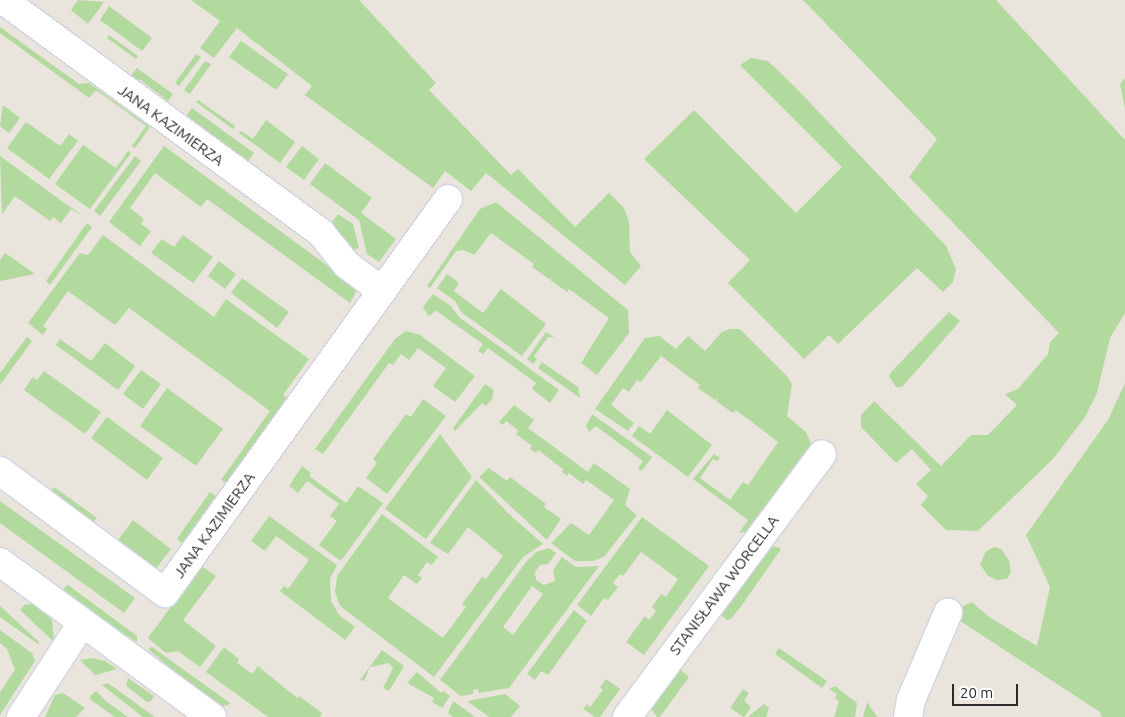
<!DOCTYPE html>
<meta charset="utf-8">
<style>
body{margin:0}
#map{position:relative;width:1125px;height:717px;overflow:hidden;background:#e9e4dc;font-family:Ubuntu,sans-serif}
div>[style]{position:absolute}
.green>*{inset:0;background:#b2da9e}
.roads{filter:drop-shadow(1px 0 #d1d4e0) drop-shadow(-1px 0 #d1d4e0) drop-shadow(0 1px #d1d4e0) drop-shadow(0 -1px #d1d4e0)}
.minor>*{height:28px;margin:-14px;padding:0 14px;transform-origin:14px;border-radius:14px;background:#fff}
span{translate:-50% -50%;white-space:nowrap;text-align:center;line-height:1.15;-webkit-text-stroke:4.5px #fff;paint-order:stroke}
.street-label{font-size:15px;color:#292929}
.scale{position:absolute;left:952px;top:684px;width:66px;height:22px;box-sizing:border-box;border:2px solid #292929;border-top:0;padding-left:6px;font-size:15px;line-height:18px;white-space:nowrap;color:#292929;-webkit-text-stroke:4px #fff;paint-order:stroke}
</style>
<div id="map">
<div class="green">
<i style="clip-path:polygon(78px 0,104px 2px,88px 24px,71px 10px)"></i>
<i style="clip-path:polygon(191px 0,359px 0,436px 83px,429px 90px,511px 175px,518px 169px,575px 227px,609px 193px,624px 208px,629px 221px,630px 252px,641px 266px,625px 285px,486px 173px,471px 191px,445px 171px,433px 188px,305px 95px,312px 86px,237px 28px,214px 58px,200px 48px,220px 21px)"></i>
<i style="clip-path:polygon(803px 0,996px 0,1125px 140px,1125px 313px,1110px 338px,1097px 393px,1085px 417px,1053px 459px,978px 531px,946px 530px,921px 505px,928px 496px,916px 484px,931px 470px,912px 449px,896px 463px,861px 427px,861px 415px,874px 401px,941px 466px,971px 435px,988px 435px,1017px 405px,1005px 394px,1018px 389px,1048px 354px,1050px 342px,1059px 333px,909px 177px,937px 139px)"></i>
<i style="clip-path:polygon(109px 6px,152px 38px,142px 51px,100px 20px)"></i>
<i style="clip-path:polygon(0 27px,79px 84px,89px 83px,150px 127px,135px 148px,132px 146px,146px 126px,96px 90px,89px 98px,0 33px)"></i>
<i style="clip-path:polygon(109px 35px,138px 56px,136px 59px,107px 38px)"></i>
<i style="clip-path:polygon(241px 41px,288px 74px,276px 90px,229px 57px)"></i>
<i style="clip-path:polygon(196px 54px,201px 57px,179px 86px,175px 83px)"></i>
<i style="clip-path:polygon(751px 58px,768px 61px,795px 87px,946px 246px,956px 269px,953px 282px,943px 292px,917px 268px,838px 344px,829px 335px,804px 359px,728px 283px,750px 260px,644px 159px,694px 110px,796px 213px,842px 167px,740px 65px)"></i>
<i style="clip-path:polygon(205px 61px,211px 64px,190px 94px,184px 90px)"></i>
<i style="clip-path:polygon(137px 68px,173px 94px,168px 101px,139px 79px,134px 85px,128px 80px)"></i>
<i style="clip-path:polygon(1125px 78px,1125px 109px,1120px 84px)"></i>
<i style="clip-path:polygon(198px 100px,235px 126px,233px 129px,196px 102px)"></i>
<i style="clip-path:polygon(3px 105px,20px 118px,9px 133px,0 126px)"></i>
<i style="clip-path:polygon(192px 108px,254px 153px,244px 166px,183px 121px)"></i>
<i style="clip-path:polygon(266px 120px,295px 142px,280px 163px,239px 133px,241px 131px,253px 139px)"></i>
<i style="clip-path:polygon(26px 122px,60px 146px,69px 134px,78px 141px,49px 179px,7px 148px)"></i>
<i style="clip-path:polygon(83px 145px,116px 168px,128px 151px,131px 153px,90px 209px,55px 184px)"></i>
<i style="clip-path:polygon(164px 146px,358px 288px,350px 303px,207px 199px,201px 207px,155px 173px,130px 208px,144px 219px,141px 224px,151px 231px,140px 246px,109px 222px)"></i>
<i style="clip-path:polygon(302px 146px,319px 159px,304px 180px,286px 167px)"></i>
<i style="clip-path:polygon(0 156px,63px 202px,84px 216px,71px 209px,61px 223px,53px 217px,50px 221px,15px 196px,2px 214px)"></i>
<i style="clip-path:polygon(135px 156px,141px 161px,100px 216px,94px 211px)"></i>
<i style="clip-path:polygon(325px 163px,372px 198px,361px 213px,396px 239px,379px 262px,367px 254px,359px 220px,310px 184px)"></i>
<i style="clip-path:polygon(496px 202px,628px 310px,629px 333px,597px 375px,581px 363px,609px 318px,569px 289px,567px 292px,550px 280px,552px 277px,549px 279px,532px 267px,534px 264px,491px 233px,474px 255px,463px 250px,456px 251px,430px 288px,427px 286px,480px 209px)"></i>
<i style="clip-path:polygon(338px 214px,353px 224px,359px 248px,349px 251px,329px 227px)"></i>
<i style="clip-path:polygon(87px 223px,92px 227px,50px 285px,46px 281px)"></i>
<i style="clip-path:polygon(103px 235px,214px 317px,226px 299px,309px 359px,283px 395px,294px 404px,234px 488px,221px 480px,270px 411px,129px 308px,115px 325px,68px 291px,43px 326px,47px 329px,43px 335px,28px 323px,80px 253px,88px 255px)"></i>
<i style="clip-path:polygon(183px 235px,213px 257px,193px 283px,151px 253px,162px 239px,174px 247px)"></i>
<i style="clip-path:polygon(5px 253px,35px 274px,0 281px,0 260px)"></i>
<i style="clip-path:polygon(219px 261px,236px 274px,225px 289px,208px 276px)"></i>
<i style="clip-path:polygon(447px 274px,459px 283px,454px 291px,483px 313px,501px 289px,546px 324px,522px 356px,461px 312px,455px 301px,437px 288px)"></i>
<i style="clip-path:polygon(242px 278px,289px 312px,277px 328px,231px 293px)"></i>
<i style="clip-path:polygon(433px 294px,451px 306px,459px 317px,559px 390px,550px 403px,532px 389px,536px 383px,488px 348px,483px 354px,478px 351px,483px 344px,435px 310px,430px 316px,427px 314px,423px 307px)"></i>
<i style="clip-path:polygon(949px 312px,960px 321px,902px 387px,896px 387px,889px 376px,892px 371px)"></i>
<i style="clip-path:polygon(730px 329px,740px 329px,787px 376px,792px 385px,787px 416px,806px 432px,812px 446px,750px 531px,739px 533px,748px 520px,693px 479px,714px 454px,720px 458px,717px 461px,713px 459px,700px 478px,730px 500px,743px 482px,748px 485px,778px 442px,736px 410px,733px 413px,716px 401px,718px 398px,715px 400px,698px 388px,700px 385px,661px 356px,641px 382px,637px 380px,629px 392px,623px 388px,611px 405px,634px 423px,628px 431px,595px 409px,645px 338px,659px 336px,676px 349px,688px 336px,705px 351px,722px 332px)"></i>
<i style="clip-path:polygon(406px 331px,420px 335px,475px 376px,455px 402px,433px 386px,446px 368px,418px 348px,409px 360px,401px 354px,393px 365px,389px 363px,323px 454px,315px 449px,395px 339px)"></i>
<i style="clip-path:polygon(546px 332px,554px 337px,548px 337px,534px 356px,537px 359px,533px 364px,527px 359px)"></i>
<i style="clip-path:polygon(27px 337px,32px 341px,0 385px,0 373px)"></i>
<i style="clip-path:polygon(60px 339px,91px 361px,105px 343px,135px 366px,118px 390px,56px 345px)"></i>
<i style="clip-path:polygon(542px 362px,578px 387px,580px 398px,538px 368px)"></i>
<i style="clip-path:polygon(141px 370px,161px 384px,143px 409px,123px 394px)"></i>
<i style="clip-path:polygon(44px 371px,101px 412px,85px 434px,24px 390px,33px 377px,37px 380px)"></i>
<i style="clip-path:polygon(1125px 383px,1125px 717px,1102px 717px,1100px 712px,957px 619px,963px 606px,972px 602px,989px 617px,1037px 646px,1050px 587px,1026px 535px,1108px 420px)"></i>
<i style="clip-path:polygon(485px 384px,494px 390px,492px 399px,486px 406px,482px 403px,455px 431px,453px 428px)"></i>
<i style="clip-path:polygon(167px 388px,223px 429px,196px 466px,140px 426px)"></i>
<i style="clip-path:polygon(423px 399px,446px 416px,387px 494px,366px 478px,377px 463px,373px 459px,406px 414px,411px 417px)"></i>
<i style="clip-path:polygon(514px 405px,534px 420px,528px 428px,588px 472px,594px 463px,630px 489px,625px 505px,637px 515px,604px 557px,593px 561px,575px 561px,551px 543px,571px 523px,589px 535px,614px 500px,586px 480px,583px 484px,569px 473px,567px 476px,562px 472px,563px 469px,538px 450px,536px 453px,530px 449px,532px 446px,516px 434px,518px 430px,506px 421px,503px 425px,499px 422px)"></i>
<i style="clip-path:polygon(667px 410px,712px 445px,688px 477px,632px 436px,639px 426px,650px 434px)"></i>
<i style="clip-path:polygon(592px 414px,652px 457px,642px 471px,638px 468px,643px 461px,596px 426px,589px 432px,586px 426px)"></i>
<i style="clip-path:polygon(107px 417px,163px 458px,147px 480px,91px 438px)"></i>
<i style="clip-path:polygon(440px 434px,472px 477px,426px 539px,385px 509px)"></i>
<i style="clip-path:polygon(302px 466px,311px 473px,309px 476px,346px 503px,358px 486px,383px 503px,341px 561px,319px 545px,337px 521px,330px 516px,339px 504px,307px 481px,298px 493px,289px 486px)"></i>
<i style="clip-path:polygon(489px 468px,507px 481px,510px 477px,546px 504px,544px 507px,561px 519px,547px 540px,479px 477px)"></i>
<i style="clip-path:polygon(476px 480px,509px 514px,543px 544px,523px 557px,434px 677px,340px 606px,335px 592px,337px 576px,382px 514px,438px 557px,432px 565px,427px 562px,418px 575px,422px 578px,417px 584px,404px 575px,388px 598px,443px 638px,466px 607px,462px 604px,482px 577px,486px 579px,503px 556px,468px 527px,448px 554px,430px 543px)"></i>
<i style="clip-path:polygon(54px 487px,97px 518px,91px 525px,49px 494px)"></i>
<i style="clip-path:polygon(210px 492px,216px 496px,182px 543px,177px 539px)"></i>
<i style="clip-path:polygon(0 501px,135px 598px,124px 613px,0 523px)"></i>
<i style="clip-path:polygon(269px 516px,337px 565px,330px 579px,331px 601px,339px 615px,355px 627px,345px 640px,280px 591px,284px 586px,288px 589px,309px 560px,276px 536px,265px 551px,251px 541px)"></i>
<i style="clip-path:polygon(642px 517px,709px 566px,644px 655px,626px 642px,645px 616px,649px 620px,656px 611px,652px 607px,661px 594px,666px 597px,678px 579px,641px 552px,623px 576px,620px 574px,613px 583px,618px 587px,608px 600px,604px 598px,591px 616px,577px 605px)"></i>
<i style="clip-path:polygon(133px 520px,171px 549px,154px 571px,116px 543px)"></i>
<i style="clip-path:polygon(771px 545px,781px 549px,742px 605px,731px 619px,727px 620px,717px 612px)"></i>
<i style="clip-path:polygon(995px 547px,1001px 549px,1009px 560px,1011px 572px,1007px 579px,997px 580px,988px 576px,980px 564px,986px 551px)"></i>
<i style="clip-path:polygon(evenodd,549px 548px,556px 553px,548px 564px,540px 565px,535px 572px,536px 580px,544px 585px,555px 581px,553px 570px,562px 557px,576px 567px,599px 566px,509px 688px,479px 693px,478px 689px,473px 690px,473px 694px,461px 696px,440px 680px,526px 562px,536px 552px,549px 548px,532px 586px,543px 594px,513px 635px,503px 627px,532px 586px)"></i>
<i style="clip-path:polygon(201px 566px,216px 576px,183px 620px,216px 646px,200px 667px,178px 651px,166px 653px,148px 638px)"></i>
<i style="clip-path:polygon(68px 585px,137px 636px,137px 642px,60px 592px)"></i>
<i style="clip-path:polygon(35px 603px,52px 620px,54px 642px,20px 610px,24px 605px)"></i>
<i style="clip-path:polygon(0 606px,39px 642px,38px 644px,0 617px)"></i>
<i style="clip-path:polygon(574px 610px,587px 621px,548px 675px,541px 671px,535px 680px,527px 674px)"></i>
<i style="clip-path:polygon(0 630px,32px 653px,35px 661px,0 715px,0 692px,15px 670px,7px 649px,0 643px)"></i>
<i style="clip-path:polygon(152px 647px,230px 703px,228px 705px,217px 707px,148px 649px)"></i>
<i style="clip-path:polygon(224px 647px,239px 659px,237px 663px,252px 674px,258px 666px,297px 698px,299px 696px,322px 713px,320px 717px,268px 717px,206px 672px)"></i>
<i style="clip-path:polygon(779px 648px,827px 681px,822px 688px,775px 654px)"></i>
<i style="clip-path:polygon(382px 650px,404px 666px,389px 691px,383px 688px,393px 668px,389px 663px,370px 667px,364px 681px,360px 680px)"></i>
<i style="clip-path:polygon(93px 658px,105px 661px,117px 669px,95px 675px,80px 660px)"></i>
<i style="clip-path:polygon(677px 667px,689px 677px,660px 717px,657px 717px,649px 706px)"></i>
<i style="clip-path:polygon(417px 672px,441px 693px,443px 691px,450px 696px,442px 708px,432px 702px,434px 698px,407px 683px)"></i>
<i style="clip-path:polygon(128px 678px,154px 696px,151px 701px,147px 702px,126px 686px)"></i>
<i style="clip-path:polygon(606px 679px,620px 689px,600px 717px,595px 717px,583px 709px,587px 704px,590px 707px,603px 690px,600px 687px)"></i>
<i style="clip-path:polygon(108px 683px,155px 717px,143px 717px,102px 685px)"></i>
<i style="clip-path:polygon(835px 686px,857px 703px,855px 717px,834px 717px,839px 701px,835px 698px,837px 694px,829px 689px)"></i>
<i style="clip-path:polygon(743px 689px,749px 693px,744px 701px,751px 707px,744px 717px,730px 708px)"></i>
<i style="clip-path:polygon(96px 691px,107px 702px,128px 717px,115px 717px,91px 700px,90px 696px)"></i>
<i style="clip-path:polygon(63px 693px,85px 708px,76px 717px,45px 717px,55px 695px)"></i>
<i style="clip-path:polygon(505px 694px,520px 706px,511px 717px,489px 717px,467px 701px)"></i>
<i style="clip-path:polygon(453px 701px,474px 716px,473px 717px,453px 717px,448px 713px)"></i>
<i style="clip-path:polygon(867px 702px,877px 717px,863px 717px)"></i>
<i style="clip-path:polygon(764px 704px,769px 708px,766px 717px,748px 717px)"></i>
</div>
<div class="roads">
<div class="minor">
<i style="left:3px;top:0;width:394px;rotate:36.2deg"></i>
<i style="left:321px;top:233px;width:41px;rotate:50.9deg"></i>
<i style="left:347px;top:265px;width:44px;rotate:36.6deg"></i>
<i style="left:0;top:471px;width:205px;rotate:36.5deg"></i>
<i style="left:165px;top:593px;width:485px;rotate:-54.3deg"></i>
<i style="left:0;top:562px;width:263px;rotate:36.2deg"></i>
<i style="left:21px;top:717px;width:112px;rotate:-57deg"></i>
<i style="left:627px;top:717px;width:327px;rotate:-53.4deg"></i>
<i style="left:908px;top:717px;width:17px;rotate:-80deg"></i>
<i style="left:911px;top:700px;width:95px;rotate:-67deg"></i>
</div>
</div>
<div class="street-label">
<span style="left:171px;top:125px;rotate:36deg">JANA KAZIMIERZA</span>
<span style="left:214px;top:525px;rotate:-54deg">JANA KAZIMIERZA</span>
<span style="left:724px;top:585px;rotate:-53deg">STANISŁAWA WORCELLA</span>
</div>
<div class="scale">20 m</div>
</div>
